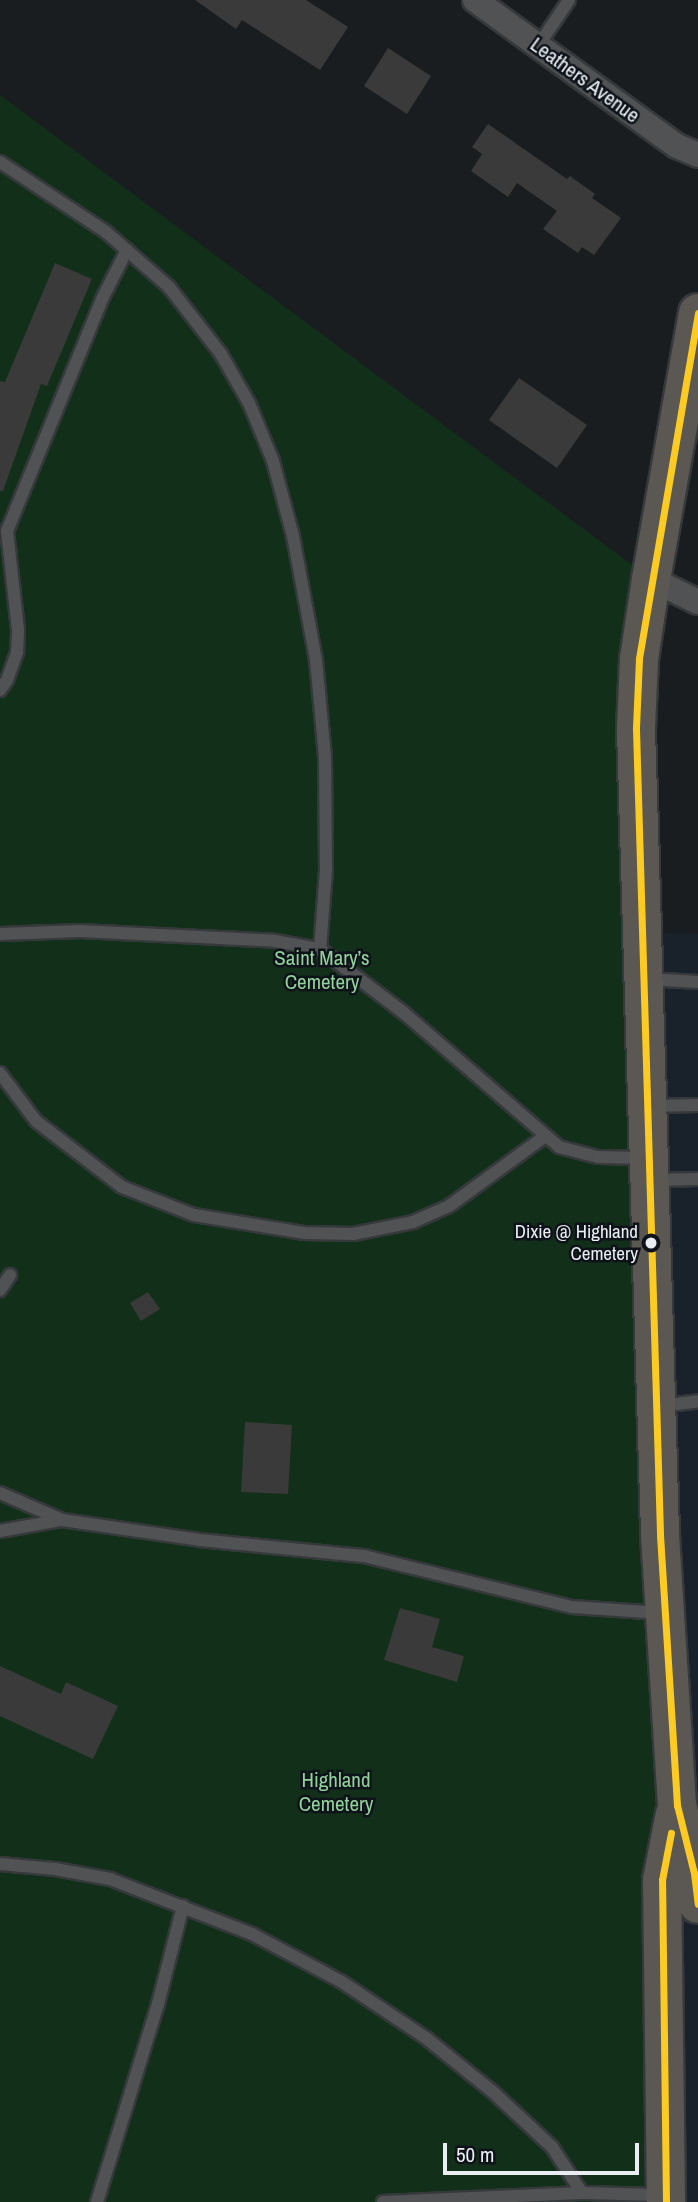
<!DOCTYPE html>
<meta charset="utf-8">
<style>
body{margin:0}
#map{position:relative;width:698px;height:2202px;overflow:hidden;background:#1a1d20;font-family:"Archivo Narrow",sans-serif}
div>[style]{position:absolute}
.built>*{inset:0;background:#19222b}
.green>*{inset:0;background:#122f19}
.building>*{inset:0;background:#3a3a3a}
.roads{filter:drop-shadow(2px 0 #36393b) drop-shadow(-2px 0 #36393b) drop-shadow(0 2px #36393b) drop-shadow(0 -2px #36393b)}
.lane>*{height:12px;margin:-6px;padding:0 6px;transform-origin:6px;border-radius:6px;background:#505254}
.street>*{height:24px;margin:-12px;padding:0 12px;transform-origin:12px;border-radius:12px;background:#505254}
.primary>*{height:38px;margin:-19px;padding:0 19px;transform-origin:19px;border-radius:19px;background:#5b5854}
.bus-1>*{height:7px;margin:-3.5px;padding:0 3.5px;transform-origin:3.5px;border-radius:3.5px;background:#fccb23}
.dots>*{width:19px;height:19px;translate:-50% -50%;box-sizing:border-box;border:4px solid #0e1319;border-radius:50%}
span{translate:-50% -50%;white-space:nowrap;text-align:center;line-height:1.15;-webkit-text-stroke:5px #0e1319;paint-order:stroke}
.bus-label{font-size:19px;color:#eaeef3}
.right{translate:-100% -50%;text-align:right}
.street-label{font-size:21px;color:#eaeef3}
.park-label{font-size:21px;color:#92d19b}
.scale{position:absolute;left:443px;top:2143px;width:196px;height:32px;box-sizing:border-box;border:4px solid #eaeef3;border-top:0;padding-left:9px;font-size:21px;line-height:24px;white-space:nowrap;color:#eaeef3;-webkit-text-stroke:5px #0e1319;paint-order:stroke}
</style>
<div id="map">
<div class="built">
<i style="clip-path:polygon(642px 932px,698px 934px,698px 2202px,666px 2202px)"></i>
</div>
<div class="green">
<i style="clip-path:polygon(0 95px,651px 579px,645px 1006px,666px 2202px,0 2202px)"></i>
</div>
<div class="building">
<i style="clip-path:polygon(195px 0,306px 0,348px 27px,320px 70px,242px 20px,236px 29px)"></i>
<i style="clip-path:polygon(388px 48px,431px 76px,407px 114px,364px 86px)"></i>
<i style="clip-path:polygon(488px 124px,567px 179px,570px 176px,595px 194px,592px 198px,621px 218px,594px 255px,582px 247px,578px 253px,543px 229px,557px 211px,517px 183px,508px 197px,471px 171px,482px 154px,472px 147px)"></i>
<i style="clip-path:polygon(55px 263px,92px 279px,47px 386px,41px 384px,3px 491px,0 491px,0 381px,5px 382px)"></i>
<i style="clip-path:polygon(519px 378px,587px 425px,557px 468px,489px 420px)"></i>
<i style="clip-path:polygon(148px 1292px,160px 1309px,141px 1321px,130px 1303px)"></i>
<i style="clip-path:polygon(245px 1422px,292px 1425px,288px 1494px,241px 1492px)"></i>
<i style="clip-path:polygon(400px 1608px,440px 1619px,432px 1647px,464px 1656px,457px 1682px,384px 1660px)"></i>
<i style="clip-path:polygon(0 1666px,61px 1694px,66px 1682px,118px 1706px,93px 1759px,0 1716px)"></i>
</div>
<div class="roads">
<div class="lane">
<i style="left:538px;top:46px;width:55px;rotate:-56deg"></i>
<i style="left:0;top:162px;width:127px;rotate:33.4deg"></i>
<i style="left:106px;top:232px;width:84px;rotate:41.1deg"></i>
<i style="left:169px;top:287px;width:85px;rotate:52.2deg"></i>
<i style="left:221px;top:354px;width:56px;rotate:60.3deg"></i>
<i style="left:249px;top:403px;width:63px;rotate:67.5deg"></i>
<i style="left:273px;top:461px;width:78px;rotate:75.1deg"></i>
<i style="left:293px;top:536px;width:126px;rotate:79.5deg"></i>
<i style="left:316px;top:660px;width:97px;rotate:84.7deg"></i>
<i style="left:325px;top:757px;width:113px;rotate:89.5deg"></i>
<i style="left:326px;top:870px;width:79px;rotate:94.3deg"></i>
<i style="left:0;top:690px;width:12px;rotate:-55deg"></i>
<i style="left:7px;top:680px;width:30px;rotate:-70deg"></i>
<i style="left:17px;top:652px;width:22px;rotate:-87deg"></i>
<i style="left:18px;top:630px;width:100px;rotate:-96.3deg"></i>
<i style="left:7px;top:531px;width:253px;rotate:-67.7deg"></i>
<i style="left:103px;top:297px;width:53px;rotate:-62.9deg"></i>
<i style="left:0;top:934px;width:80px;rotate:-2.1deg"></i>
<i style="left:80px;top:931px;width:195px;rotate:2.9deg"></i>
<i style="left:275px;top:941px;width:46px;rotate:10.1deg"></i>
<i style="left:320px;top:949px;width:106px;rotate:37.3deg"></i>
<i style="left:404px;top:1013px;width:205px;rotate:40.8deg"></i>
<i style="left:559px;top:1147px;width:40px;rotate:14.4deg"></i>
<i style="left:598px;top:1157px;width:49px;rotate:1.2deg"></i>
<i style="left:648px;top:979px;width:50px;rotate:3.4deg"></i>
<i style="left:0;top:1073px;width:60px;rotate:53.1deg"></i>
<i style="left:36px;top:1121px;width:108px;rotate:37.5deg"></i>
<i style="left:122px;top:1187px;width:77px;rotate:21.3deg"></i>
<i style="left:194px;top:1215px;width:111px;rotate:9.3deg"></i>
<i style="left:304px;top:1233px;width:49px;rotate:1.2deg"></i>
<i style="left:353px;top:1234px;width:61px;rotate:-11.3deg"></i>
<i style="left:413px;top:1222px;width:39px;rotate:-24deg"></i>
<i style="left:449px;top:1206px;width:117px;rotate:-36deg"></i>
<i style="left:649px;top:1106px;width:49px;rotate:-1.2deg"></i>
<i style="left:653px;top:1180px;width:45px;rotate:-1.3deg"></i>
<i style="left:0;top:1290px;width:18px;rotate:-56deg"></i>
<i style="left:660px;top:1406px;width:38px;rotate:-7deg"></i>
<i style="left:0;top:1493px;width:68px;rotate:23.5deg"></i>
<i style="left:62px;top:1520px;width:139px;rotate:8.2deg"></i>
<i style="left:200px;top:1540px;width:165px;rotate:5.6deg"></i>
<i style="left:364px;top:1556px;width:214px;rotate:13.8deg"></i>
<i style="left:572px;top:1607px;width:89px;rotate:3.9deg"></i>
<i style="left:0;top:1531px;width:63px;rotate:-10.1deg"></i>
<i style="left:0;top:1864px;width:55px;rotate:5.2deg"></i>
<i style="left:55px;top:1869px;width:56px;rotate:10.3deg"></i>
<i style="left:110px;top:1879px;width:152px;rotate:21.2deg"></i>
<i style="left:252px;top:1934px;width:102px;rotate:28.1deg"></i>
<i style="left:342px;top:1982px;width:101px;rotate:33.7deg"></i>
<i style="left:426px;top:2038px;width:86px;rotate:38.9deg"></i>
<i style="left:493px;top:2092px;width:81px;rotate:43deg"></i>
<i style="left:552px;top:2147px;width:55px;rotate:56.9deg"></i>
<i style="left:97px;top:2202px;width:207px;rotate:-72.9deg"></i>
<i style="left:158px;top:2004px;width:101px;rotate:-75.7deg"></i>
<i style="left:383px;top:2202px;width:199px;rotate:-2.6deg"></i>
<i style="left:582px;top:2193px;width:79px;rotate:1.5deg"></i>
</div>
<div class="street">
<i style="left:475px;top:0;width:249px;rotate:35.9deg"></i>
<i style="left:677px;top:146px;width:23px;rotate:23deg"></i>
<i style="left:651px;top:579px;width:52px;rotate:26.1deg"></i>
</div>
<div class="primary">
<i style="left:698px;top:313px;width:270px;rotate:100deg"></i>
<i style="left:651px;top:579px;width:81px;rotate:98.5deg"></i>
<i style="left:639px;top:659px;width:70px;rotate:92.5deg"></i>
<i style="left:636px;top:729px;width:806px;rotate:88.29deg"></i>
<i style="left:660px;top:1535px;width:271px;rotate:86.4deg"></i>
<i style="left:677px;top:1805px;width:70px;rotate:76deg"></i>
<i style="left:694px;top:1873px;width:31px;rotate:83deg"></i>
<i style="left:666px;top:2202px;width:322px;rotate:-90.7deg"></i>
<i style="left:662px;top:1880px;width:67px;rotate:-78.9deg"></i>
</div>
</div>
<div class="bus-1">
<i style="left:698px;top:313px;width:351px;rotate:99.7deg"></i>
<i style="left:639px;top:659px;width:70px;rotate:92.5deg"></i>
<i style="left:636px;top:729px;width:806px;rotate:88.29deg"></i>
<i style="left:660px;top:1535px;width:271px;rotate:86.4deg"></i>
<i style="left:677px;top:1805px;width:70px;rotate:76deg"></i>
<i style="left:694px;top:1873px;width:31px;rotate:83deg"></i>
<i style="left:666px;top:2202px;width:322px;rotate:-90.7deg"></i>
<i style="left:662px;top:1880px;width:48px;rotate:-79.2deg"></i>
</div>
<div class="dots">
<i style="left:651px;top:1243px;background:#eaeef3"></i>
</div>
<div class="bus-label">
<span class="right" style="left:638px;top:1243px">Dixie @ Highland<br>Cemetery</span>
</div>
<div class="street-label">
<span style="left:585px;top:80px;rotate:36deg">Leathers Avenue</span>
</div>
<div class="park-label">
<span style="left:322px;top:970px">Saint Mary’s<br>Cemetery</span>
<span style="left:336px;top:1792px">Highland<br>Cemetery</span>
</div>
<div class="scale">50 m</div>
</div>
